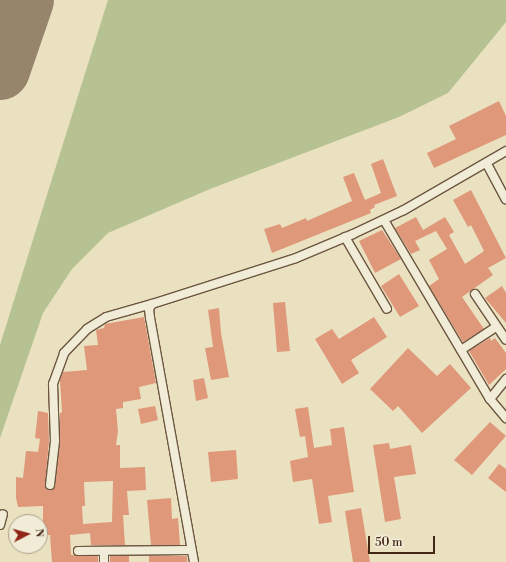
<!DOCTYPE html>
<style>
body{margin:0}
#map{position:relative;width:506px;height:562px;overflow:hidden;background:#eae1c1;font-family:"Libre Bodoni",serif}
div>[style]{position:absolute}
.green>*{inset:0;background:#b7c292}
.taxiway>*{height:24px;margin:-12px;padding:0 12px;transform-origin:12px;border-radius:12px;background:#96846b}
.runway>*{height:60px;margin:-30px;padding:0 30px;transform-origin:30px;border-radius:30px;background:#96846b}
.building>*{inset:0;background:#df9879}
.roads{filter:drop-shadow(1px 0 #6d5640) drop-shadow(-1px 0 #6d5640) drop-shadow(0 1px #6d5640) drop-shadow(0 -1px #6d5640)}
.street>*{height:8px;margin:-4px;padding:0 4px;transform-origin:4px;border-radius:4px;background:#f1ecd7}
span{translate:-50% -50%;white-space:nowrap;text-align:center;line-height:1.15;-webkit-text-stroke:3px #f1ecd7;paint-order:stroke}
.north{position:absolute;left:8px;top:514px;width:40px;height:40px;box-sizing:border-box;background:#f1ecd7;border:1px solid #ab9d89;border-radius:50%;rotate:84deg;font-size:11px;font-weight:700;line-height:16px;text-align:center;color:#432715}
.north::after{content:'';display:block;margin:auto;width:14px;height:18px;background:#8f2418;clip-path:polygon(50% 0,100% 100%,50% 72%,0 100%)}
.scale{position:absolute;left:368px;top:536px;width:67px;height:18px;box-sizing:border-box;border:2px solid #432715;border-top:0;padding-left:5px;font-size:12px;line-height:14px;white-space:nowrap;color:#432715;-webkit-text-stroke:3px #f1ecd7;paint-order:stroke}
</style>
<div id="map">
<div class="green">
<i style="clip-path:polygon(108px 0,506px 0,506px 22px,448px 93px,399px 117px,210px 189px,108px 233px,72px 269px,43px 313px,0 438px,0 345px)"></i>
</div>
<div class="taxiway">
<i style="left:0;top:54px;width:9px;rotate:-36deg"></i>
</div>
<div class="runway">
<i style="left:0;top:70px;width:74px;rotate:-71.1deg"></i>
</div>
<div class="building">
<i style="clip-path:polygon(499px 101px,506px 116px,506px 135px,434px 168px,427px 153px,456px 139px,449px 126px)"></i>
<i style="clip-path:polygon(383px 159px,397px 196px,374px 205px,375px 207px,370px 210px,371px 213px,272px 253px,264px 229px,280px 224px,282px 228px,306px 218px,307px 221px,352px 201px,343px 177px,354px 173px,365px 200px,381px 193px,371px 164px)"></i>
<i style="clip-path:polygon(471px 190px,506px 258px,488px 268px,493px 275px,462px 297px,484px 329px,463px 342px,429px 286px,439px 279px,429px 260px,447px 249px,436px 231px,415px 241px,420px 250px,411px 254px,395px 228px,416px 217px,423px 230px,445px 217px,454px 232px,449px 235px,465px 264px,484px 251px,471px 225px,468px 227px,453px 200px)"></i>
<i style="clip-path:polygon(382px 230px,401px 259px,375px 273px,359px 241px)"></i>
<i style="clip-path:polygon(399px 274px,419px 306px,400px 317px,381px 286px)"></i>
<i style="clip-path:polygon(502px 286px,506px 293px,506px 323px,485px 298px)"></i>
<i style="clip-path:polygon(285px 302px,290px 351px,277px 352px,273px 303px)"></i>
<i style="clip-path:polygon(219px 308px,221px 333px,229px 377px,211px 380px,205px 348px,213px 347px,208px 310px)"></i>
<i style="clip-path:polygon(evenodd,144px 317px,156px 383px,139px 387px,141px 399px,123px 402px,123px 408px,116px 409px,118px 431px,116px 445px,120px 445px,120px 468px,145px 467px,146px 490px,127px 491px,129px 515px,123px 515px,125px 545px,91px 545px,90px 533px,70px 535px,71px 555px,98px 556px,98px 562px,52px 562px,50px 535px,43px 535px,43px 506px,18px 507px,16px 498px,16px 477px,23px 478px,26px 451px,38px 452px,40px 439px,35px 438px,38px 411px,48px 413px,49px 441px,45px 485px,47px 490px,52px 490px,55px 486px,60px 442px,60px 413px,62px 412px,60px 380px,63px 372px,87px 370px,84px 346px,98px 345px,96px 330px,104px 328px,105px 324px,144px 317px,113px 481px,112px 522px,83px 524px,82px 506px,85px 506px,84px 482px,113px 481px)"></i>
<i style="clip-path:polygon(374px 317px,387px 337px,351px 360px,359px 373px,342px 384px,315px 339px,332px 329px,339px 339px)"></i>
<i style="clip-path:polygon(490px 338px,491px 341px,495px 338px,506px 353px,506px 369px,489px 385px,469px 351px)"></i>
<i style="clip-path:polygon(408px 348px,437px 376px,450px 364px,471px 388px,422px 433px,398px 406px,393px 411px,370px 389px)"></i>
<i style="clip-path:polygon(204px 378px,208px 398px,196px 401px,193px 380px)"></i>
<i style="clip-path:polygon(155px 406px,158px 420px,141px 424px,138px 409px)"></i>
<i style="clip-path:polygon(308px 407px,314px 448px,332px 445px,330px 429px,344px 427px,354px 492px,328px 496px,332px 522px,319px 524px,312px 479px,293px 482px,290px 461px,308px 457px,305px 436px,300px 437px,295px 409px)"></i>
<i style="clip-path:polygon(490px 422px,506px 436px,472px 475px,454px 460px)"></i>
<i style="clip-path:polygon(389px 443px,390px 449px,411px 445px,416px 474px,394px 477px,401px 519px,385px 522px,373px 445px)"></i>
<i style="clip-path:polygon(236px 450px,238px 479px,211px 482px,208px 452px)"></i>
<i style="clip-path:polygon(499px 464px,506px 469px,506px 492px,488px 478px)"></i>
<i style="clip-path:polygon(171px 498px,172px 519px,178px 518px,180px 545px,151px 545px,147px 500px)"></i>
<i style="clip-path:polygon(361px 508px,370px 562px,353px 562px,345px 511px)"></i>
<i style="clip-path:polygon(110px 556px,129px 556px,129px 562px,110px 562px)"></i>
<i style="clip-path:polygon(149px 556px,187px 556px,187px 562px,149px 562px)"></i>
</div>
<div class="roads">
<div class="street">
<i style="left:487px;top:164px;width:40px;rotate:62deg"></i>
<i style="left:384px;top:220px;width:208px;rotate:59.4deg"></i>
<i style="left:490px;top:399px;width:25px;rotate:50deg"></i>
<i style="left:345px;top:237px;width:83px;rotate:59.7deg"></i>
<i style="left:475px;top:294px;width:55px;rotate:56deg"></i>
<i style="left:461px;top:350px;width:42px;rotate:-33.3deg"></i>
<i style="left:490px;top:399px;width:26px;rotate:-51deg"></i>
<i style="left:50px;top:485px;width:44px;rotate:-83.5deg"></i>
<i style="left:55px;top:441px;width:57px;rotate:-92deg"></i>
<i style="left:53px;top:384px;width:33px;rotate:-70deg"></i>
<i style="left:64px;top:353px;width:33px;rotate:-46deg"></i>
<i style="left:87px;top:329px;width:22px;rotate:-32deg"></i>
<i style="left:106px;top:317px;width:48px;rotate:-15.8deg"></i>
<i style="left:0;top:525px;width:11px;rotate:-75deg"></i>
<i style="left:78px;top:551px;width:113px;rotate:-0.5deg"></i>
<i style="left:104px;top:551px;width:11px;rotate:90deg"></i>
<i style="left:194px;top:562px;width:248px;rotate:-100.2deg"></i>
<i style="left:150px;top:318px;width:9px;rotate:-96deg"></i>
<i style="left:149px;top:309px;width:6px;rotate:-59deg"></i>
<i style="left:152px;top:304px;width:151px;rotate:-17.7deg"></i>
<i style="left:296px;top:258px;width:62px;rotate:-22.8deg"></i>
<i style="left:353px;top:234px;width:56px;rotate:-25.2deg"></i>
<i style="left:404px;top:210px;width:118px;rotate:-30deg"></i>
</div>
</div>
<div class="north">N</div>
<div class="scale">50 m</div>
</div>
